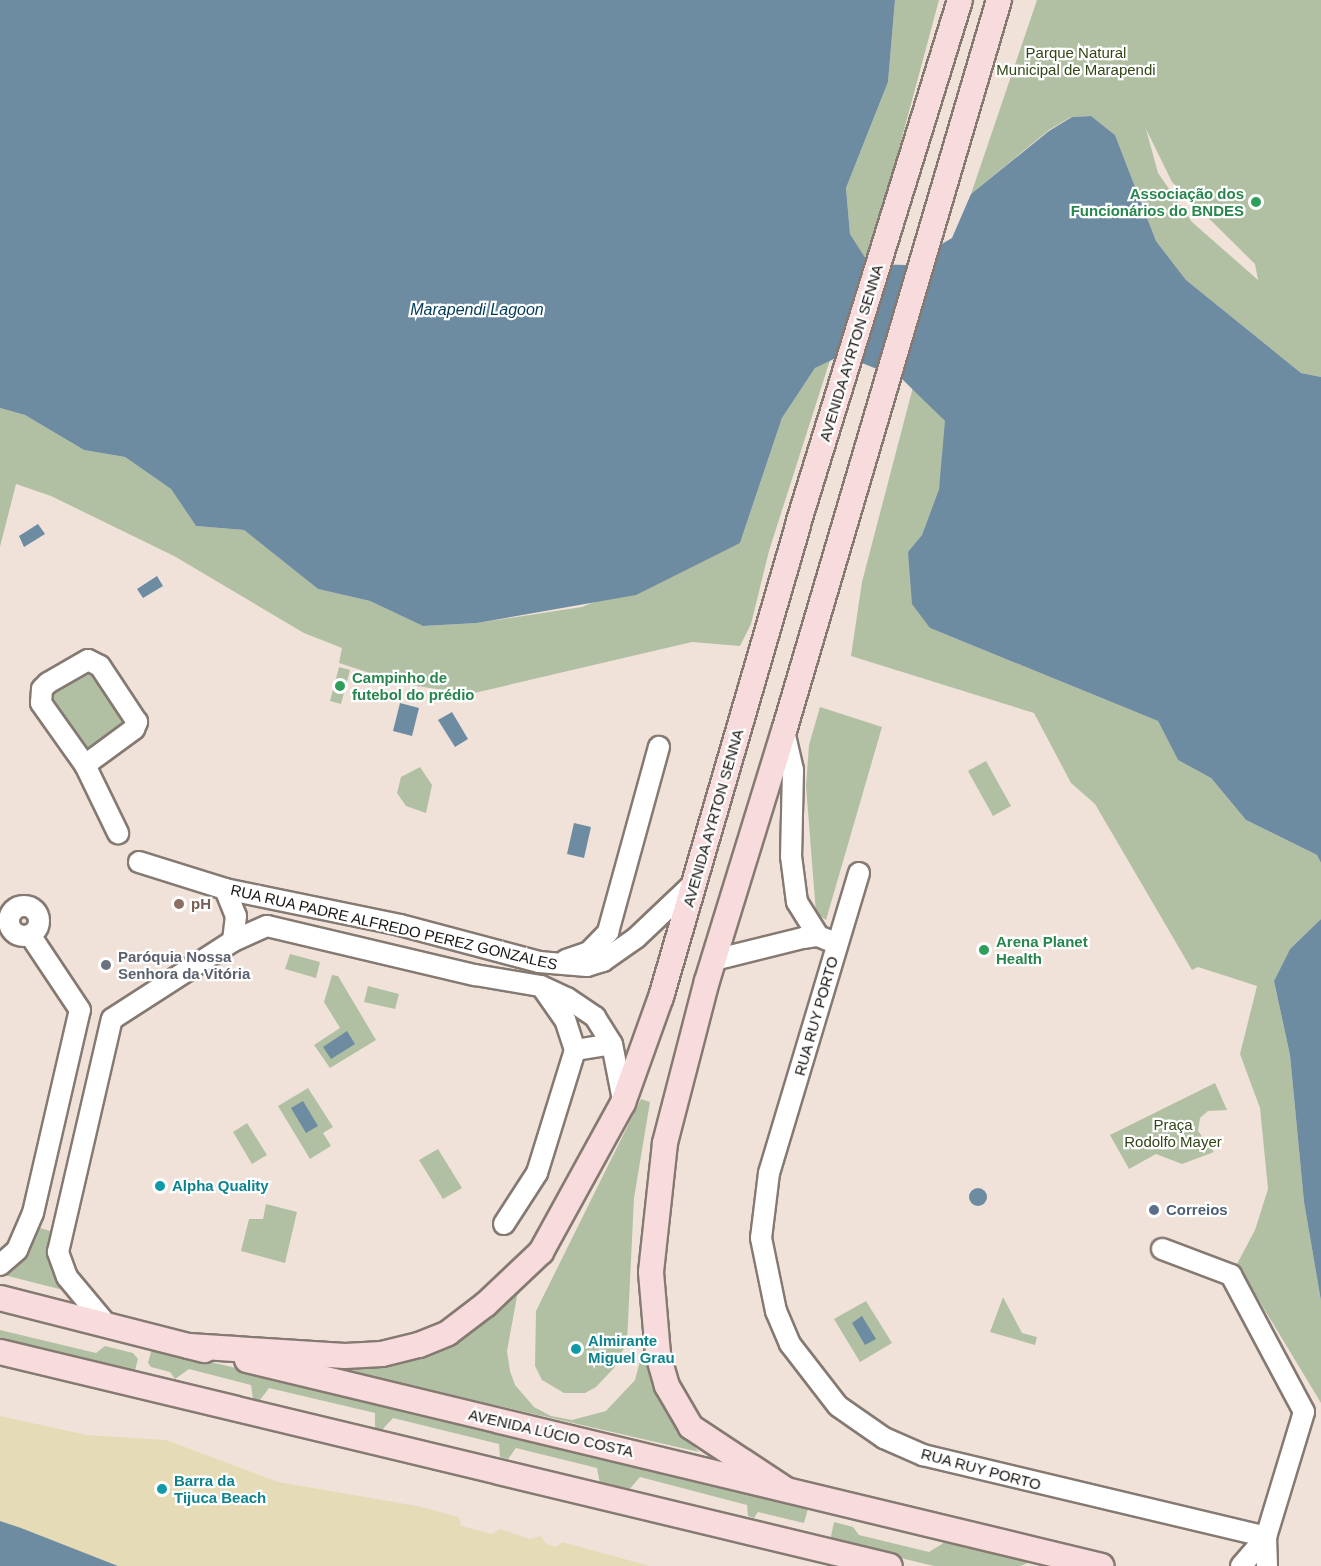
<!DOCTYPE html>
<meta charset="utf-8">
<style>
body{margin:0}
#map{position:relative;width:1321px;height:1566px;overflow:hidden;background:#f0e2d9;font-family:Helvetica,sans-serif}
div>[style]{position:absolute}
.green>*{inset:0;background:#b1c0a3}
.sand>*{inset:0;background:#e5dcb7}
.water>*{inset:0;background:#6d8ba1}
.round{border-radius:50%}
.roads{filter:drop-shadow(2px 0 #857a72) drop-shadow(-2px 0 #857a72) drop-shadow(0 2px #857a72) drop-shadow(0 -2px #857a72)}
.minor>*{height:20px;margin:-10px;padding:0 10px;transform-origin:10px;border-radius:10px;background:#fff}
.minor>.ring{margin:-10px;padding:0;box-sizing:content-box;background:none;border:20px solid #fff;border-radius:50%}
.major>*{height:24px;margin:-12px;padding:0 12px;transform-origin:12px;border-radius:12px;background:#f8dbdc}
.dots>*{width:16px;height:16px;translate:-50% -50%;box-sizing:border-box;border:3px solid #fff;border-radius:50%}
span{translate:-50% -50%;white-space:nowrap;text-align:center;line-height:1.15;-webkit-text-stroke:4.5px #fff;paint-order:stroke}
.park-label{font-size:15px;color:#314616}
.leisure-label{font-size:15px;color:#27864d;font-weight:700}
.right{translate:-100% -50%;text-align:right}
.left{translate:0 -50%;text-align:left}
.street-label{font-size:15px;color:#181411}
.education-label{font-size:15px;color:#785e54;font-weight:700}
.worship-label{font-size:15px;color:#5b616d;font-weight:700}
.culture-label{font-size:15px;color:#0d838f;font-weight:700}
.service-label{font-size:15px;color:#4e5e75;font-weight:700}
.water-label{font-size:16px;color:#003b5a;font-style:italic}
</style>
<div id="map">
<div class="green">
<i style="clip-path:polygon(895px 0,939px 0,868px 264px,850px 234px,846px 188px,888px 82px)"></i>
<i style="clip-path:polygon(evenodd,1037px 0,1321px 0,1321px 377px,1301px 373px,1186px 280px,1156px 241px,1115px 135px,1091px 116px,1071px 117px,1049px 130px,971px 194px,1037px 0,1146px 129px,1172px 182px,1255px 264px,1258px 280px,1192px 222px,1158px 173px,1146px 129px)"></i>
<i style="clip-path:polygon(831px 357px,769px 551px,751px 624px,740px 646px,692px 642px,470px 694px,404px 684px,339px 663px,342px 648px,304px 633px,174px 556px,51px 496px,16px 484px,0 547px,0 408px,25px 415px,84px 450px,125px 457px,171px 489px,196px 526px,244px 530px,318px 589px,370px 601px,423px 626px,477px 623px,582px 607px,740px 543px,782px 418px,815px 368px)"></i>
<i style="clip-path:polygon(913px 387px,945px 421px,946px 436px,939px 489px,922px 535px,908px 553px,930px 628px,1158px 721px,1178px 760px,1211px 778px,1246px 820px,1317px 855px,1321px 863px,1321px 919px,1290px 949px,1274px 981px,1290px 1055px,1304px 1202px,1321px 1301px,1321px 1403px,1237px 1264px,1255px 1230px,1268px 1189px,1260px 1108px,1240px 1054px,1257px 986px,1198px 967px,1192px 970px,1095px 804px,1071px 783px,1034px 713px,851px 656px,862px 582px)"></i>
<i style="clip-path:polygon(92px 664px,133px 722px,88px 753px,47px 695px)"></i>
<i style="clip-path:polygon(339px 667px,350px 670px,341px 704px,330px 701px)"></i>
<i style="clip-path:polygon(820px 707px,882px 727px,826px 920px,816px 913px,806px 786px,809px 745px)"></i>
<i style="clip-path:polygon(986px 761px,1011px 806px,993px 816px,968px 771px)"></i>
<i style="clip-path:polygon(420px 767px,432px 785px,426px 813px,406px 806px,397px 793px,401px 777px)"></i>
<i style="clip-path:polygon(290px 954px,320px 962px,316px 978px,285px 969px)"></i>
<i style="clip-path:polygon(332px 975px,338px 976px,376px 1040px,330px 1068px,314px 1045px,340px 1028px,324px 1002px)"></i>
<i style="clip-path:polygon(368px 986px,399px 994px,395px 1009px,364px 1002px)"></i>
<i style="clip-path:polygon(1215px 1083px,1227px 1110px,1208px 1111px,1200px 1118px,1198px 1131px,1214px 1152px,1182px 1164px,1156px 1154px,1129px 1169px,1110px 1135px)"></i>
<i style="clip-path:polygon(308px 1088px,333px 1127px,323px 1133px,331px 1146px,310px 1159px,278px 1106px)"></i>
<i style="clip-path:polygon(641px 1099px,650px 1102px,634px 1198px,627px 1342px,614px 1368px,596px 1387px,585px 1393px,564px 1393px,542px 1380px,535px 1366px,536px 1311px)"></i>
<i style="clip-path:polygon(247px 1123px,267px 1155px,252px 1164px,233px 1132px)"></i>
<i style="clip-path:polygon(438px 1149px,462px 1188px,443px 1199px,419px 1160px)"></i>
<i style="clip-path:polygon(266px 1204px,297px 1212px,285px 1263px,241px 1251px,249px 1219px,263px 1219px)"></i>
<i style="clip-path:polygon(37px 1227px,50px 1231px,51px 1269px,63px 1290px,0 1274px,28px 1248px)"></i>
<i style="clip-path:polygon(514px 1290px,518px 1291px,507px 1351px,510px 1371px,515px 1385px,534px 1407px,551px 1416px,572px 1420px,606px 1411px,635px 1380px,647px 1335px,686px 1437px,699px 1452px,334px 1368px,348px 1366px)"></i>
<i style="clip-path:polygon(1003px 1297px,1022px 1333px,1037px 1337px,1035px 1345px,990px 1332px)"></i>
<i style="clip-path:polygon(866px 1301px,892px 1343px,860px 1362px,834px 1319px)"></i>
<i style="clip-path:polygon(0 1330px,96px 1353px,105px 1346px,133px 1353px,138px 1359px,134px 1374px,0 1342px)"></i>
<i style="clip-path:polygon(152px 1348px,809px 1505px,804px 1523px,758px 1512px,754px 1518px,748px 1516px,747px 1505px,640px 1477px,627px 1492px,600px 1484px,597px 1468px,516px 1448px,508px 1459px,500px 1457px,499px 1444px,393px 1418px,382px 1430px,375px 1428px,375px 1413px,269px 1388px,260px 1400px,253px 1399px,251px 1385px,189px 1369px,175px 1379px,170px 1372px,151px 1367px,148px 1363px)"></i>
<i style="clip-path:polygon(834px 1522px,853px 1527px,859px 1535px,929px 1552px,950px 1539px,1034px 1560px,1021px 1566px,934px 1566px,830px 1541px)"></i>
</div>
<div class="sand">
<i style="clip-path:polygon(0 1416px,87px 1435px,166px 1440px,278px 1482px,417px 1506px,459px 1517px,461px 1526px,492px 1534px,500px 1529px,530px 1539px,541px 1536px,545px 1543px,556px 1547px,562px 1542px,650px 1566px,118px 1566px,0 1521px)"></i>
</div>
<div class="water">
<i style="clip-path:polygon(0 0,895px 0,888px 82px,846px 188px,850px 234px,869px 264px,906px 265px,952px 238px,971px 194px,1049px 131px,1072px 117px,1091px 116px,1115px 135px,1156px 241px,1186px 280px,1301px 373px,1321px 377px,1321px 863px,1317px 855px,1246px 820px,1211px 778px,1178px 760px,1158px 721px,930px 628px,912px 604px,908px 552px,922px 535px,939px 489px,945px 421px,902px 379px,842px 355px,815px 368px,782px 418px,740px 543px,636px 595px,477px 623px,423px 626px,370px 601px,318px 589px,244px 530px,196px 526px,171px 489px,125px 457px,84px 450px,25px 415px,0 408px)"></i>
<i style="clip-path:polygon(38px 524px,45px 534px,24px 547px,19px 536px)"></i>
<i style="clip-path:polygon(157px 576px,163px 586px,143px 598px,137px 589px)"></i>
<i style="clip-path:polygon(400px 703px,419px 708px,412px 736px,393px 731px)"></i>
<i style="clip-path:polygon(452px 712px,468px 739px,455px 747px,438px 720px)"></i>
<i style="clip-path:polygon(574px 823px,591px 827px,584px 858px,567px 854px)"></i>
<i style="clip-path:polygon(1321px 919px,1321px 1301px,1304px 1202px,1290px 1055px,1274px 981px,1290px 949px)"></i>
<i style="clip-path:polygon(347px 1031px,355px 1044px,331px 1059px,323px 1047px)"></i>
<i style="clip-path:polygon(303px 1101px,318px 1126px,306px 1133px,291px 1108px)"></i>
<i class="round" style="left:969px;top:1188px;width:18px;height:18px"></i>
<i style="clip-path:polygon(862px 1316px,876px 1339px,865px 1345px,852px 1323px)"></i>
<i style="clip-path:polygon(0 1521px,21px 1528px,118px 1566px,0 1566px)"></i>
</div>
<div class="roads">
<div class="minor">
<i style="left:784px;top:731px;width:40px;rotate:77deg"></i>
<i style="left:793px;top:770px;width:86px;rotate:91.3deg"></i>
<i style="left:791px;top:856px;width:46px;rotate:82.6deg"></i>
<i style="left:797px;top:902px;width:40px;rotate:58deg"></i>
<i style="left:85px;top:765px;width:61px;rotate:-36.3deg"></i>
<i style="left:134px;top:729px;width:8px;rotate:-67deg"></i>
<i style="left:137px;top:722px;width:67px;rotate:-123.5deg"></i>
<i style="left:100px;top:666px;width:13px;rotate:-153deg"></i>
<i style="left:88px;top:660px;width:46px;rotate:150.1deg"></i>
<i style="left:48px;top:683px;width:8px;rotate:135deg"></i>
<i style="left:42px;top:689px;width:14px;rotate:94deg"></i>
<i style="left:41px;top:703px;width:76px;rotate:54.6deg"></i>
<i style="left:85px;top:765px;width:76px;rotate:64.1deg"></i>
<i style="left:139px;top:862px;width:90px;rotate:17.4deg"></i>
<i style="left:225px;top:889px;width:179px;rotate:11.6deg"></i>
<i style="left:400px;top:925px;width:144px;rotate:14.9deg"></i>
<i style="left:539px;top:962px;width:48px;rotate:4.8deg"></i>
<i style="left:587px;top:966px;width:17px;rotate:-17deg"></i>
<i style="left:603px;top:961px;width:40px;rotate:-34.9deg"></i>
<i style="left:636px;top:938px;width:81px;rotate:-43.5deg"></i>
<i style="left:859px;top:873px;width:313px;rotate:106.7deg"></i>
<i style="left:769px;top:1173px;width:65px;rotate:97deg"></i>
<i style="left:761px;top:1238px;width:75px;rotate:78.4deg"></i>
<i style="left:776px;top:1311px;width:36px;rotate:67deg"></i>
<i style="left:790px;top:1344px;width:78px;rotate:52.3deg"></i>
<i style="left:838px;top:1406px;width:56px;rotate:34.8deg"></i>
<i style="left:884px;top:1438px;width:43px;rotate:23.6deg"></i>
<i style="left:923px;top:1455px;width:353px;rotate:13.4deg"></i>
<i style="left:225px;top:889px;width:29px;rotate:68deg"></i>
<i style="left:236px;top:916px;width:25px;rotate:97deg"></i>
<i class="ring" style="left:9px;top:906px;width:10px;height:10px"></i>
<i style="left:566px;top:960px;width:24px;rotate:-19deg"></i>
<i style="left:589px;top:952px;width:28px;rotate:-46deg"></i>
<i style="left:608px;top:932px;width:192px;rotate:-74.6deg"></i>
<i style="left:714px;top:960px;width:92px;rotate:-13.9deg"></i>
<i style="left:803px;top:938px;width:15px;rotate:-8deg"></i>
<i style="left:818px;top:936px;width:11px;rotate:22deg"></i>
<i style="left:575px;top:1050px;width:37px;rotate:-9deg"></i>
<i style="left:504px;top:1224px;width:61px;rotate:-57.1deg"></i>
<i style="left:537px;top:1173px;width:129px;rotate:-72.8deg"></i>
<i style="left:575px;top:1050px;width:32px;rotate:-108deg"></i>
<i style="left:565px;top:1020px;width:40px;rotate:-124.9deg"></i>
<i style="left:1162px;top:1249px;width:74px;rotate:20.6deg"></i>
<i style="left:1231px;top:1275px;width:155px;rotate:61.9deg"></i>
<i style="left:1304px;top:1412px;width:131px;rotate:106.9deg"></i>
<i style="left:1266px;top:1537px;width:29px;rotate:88deg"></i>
<i style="left:0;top:1265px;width:23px;rotate:-41deg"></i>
<i style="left:17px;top:1250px;width:40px;rotate:-66.6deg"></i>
<i style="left:33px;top:1213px;width:208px;rotate:-77deg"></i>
<i style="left:80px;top:1010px;width:90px;rotate:-123.7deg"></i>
<i style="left:107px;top:1325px;width:62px;rotate:-129.8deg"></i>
<i style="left:67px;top:1277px;width:27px;rotate:-110deg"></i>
<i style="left:58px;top:1252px;width:239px;rotate:-77deg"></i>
<i style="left:112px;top:1019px;width:144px;rotate:-32.8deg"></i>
<i style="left:233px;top:941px;width:37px;rotate:-24deg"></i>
<i style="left:267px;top:926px;width:214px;rotate:13.3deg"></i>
<i style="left:475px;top:975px;width:67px;rotate:9.5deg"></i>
<i style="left:541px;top:986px;width:29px;rotate:25deg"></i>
<i style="left:567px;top:998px;width:34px;rotate:34deg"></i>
<i style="left:595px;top:1017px;width:32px;rotate:58deg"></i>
<i style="left:612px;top:1044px;width:57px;rotate:78.9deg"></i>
<i style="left:1241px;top:1566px;width:38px;rotate:-49deg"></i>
</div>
<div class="major">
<i style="left:0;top:1298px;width:211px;rotate:14.3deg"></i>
<i style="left:189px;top:1346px;width:156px;rotate:3.7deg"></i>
<i style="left:345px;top:1356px;width:37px;rotate:-3deg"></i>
<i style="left:382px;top:1354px;width:38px;rotate:-14deg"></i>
<i style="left:419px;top:1345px;width:31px;rotate:-22deg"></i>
<i style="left:448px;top:1333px;width:48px;rotate:-37.3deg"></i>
<i style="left:486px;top:1304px;width:76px;rotate:-43.4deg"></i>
<i style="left:541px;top:1252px;width:170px;rotate:-61.2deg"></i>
<i style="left:623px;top:1103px;width:113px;rotate:-70.3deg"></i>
<i style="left:661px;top:997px;width:492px;rotate:-73.8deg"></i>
<i style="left:798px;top:524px;width:548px;rotate:-72.82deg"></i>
<i style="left:0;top:1352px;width:915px;rotate:13.52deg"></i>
<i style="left:247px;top:1360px;width:879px;rotate:13.55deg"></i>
<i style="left:785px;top:1489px;width:113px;rotate:-146.6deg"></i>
<i style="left:691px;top:1427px;width:48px;rotate:-120.3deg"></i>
<i style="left:667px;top:1386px;width:33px;rotate:-106deg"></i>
<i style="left:658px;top:1354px;width:82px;rotate:-94.9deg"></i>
<i style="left:651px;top:1272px;width:130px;rotate:-83.8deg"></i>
<i style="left:665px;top:1143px;width:167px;rotate:-75.5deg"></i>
<i style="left:707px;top:981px;width:262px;rotate:-72.9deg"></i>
<i style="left:784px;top:731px;width:762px;rotate:-73.61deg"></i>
</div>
</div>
<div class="dots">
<i style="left:1256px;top:202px;background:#2e9e5b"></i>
<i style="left:340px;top:686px;background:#2e9e5b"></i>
<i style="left:179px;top:904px;background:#8d6e63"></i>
<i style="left:984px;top:950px;background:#2e9e5b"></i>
<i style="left:106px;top:965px;background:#6b7280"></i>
<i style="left:160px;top:1186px;background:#0f9aa8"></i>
<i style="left:1154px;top:1210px;background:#5c6f8a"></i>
<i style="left:576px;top:1349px;background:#0f9aa8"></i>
<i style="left:162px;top:1489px;background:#0f9aa8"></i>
</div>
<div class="park-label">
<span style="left:1076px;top:61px">Parque Natural<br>Municipal de Marapendi</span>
<span style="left:1173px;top:1133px">Praça<br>Rodolfo Mayer</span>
</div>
<div class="leisure-label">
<span class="right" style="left:1244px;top:202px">Associação dos<br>Funcionários do BNDES</span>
<span class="left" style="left:352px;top:686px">Campinho de<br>futebol do prédio</span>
<span class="left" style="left:996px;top:950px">Arena Planet<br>Health</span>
</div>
<div class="street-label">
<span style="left:851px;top:353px;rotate:-73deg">AVENIDA AYRTON SENNA</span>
<span style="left:713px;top:818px;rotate:-74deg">AVENIDA AYRTON SENNA</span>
<span style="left:394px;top:927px;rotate:13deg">RUA RUA PADRE ALFREDO PEREZ GONZALES</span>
<span style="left:816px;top:1016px;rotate:-74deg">RUA RUY PORTO</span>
<span style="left:551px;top:1433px;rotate:13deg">AVENIDA LÚCIO COSTA</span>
<span style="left:981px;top:1469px;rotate:15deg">RUA RUY PORTO</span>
</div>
<div class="education-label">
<span class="left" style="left:191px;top:904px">pH</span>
</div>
<div class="worship-label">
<span class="left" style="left:118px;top:965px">Paróquia Nossa<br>Senhora da Vitória</span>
</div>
<div class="culture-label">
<span class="left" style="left:172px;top:1186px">Alpha Quality</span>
<span class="left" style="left:588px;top:1349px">Almirante<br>Miguel Grau</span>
<span class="left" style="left:174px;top:1489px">Barra da<br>Tijuca Beach</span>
</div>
<div class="service-label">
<span class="left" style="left:1166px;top:1210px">Correios</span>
</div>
<div class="water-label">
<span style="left:477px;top:310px">Marapendi Lagoon</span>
</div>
</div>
